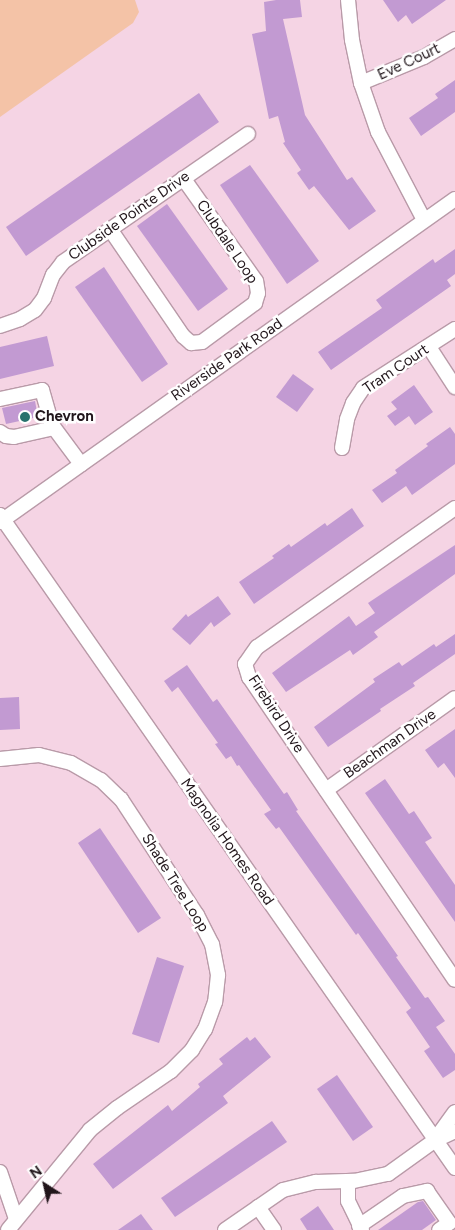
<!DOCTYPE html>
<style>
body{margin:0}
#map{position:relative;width:455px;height:1230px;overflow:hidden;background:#f5d4e4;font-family:Figtree,sans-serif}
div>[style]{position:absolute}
.green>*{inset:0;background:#f4c3a7}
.building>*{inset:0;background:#c29ad2}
.roads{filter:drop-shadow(1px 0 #b99aa8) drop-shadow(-1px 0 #b99aa8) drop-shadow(0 1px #b99aa8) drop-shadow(0 -1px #b99aa8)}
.minor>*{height:14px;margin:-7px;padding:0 7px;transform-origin:7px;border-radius:7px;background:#fff}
.dots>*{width:14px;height:14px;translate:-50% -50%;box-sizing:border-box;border:2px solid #fff;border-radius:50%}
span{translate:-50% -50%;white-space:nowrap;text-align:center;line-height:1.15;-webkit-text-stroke:5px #fff;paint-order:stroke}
.street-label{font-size:15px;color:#21161b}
.poi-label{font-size:15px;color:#21161b;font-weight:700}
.left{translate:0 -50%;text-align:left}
.north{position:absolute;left:20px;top:1160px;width:50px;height:50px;-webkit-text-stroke:4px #fff;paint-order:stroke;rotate:325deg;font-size:14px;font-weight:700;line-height:20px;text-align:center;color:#21161b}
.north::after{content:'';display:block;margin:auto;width:18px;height:22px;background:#21161b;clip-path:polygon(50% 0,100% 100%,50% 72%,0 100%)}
</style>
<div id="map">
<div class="green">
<i style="clip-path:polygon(0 0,135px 0,139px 12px,133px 23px,0 117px)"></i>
</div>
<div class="building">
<i style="clip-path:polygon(276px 0,300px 0,302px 17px,283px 19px,305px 115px,347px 180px,352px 177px,376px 211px,349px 230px,314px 186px,309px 190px,297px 173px,301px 170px,283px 143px,285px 142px,278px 116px,269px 119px,252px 34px,266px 31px,264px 2px)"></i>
<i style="clip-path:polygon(383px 0,446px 0,412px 24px,406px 15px,398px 22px)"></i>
<i style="clip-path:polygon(455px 80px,455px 112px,421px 136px,409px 118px,438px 98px,435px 94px)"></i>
<i style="clip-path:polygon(199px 93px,219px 122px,26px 256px,6px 227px)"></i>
<i style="clip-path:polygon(250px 165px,319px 261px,287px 284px,220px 185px)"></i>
<i style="clip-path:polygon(167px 204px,228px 289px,198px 311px,137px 226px)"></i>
<i style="clip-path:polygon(455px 249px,455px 274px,447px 280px,451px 286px,331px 370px,318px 352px,382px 308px,376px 300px,433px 259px,435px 263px)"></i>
<i style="clip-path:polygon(104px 267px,168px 364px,142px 382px,75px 287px)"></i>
<i style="clip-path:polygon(47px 336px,54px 366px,0 379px,0 347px)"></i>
<i style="clip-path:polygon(293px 374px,314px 389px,297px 412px,276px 397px)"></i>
<i style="clip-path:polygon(414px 385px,433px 412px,415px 425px,409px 416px,395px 426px,387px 416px,397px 409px,391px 402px)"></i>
<i style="clip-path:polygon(35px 401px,38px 417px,6px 424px,2px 408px)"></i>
<i style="clip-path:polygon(450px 427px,455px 434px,455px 464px,412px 495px,406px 486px,382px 503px,372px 490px,397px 473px,395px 470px,428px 446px,426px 444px)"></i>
<i style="clip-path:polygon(352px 508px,364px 526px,254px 604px,239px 582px,274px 558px,272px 556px,289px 544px,291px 547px,325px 523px,327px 526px)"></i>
<i style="clip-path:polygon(455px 545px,455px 574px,374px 632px,378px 637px,353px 655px,350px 650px,286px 692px,272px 673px,349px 616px,356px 626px,375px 613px,368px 603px)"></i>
<i style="clip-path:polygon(218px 596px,231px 614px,214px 627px,211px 622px,190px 645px,172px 629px,186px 614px,188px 617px)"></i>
<i style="clip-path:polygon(455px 634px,455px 654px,413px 683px,415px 686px,380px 709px,381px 711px,328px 747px,314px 727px,375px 682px,373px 679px,399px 662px,402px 666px,434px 644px,436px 647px)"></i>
<i style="clip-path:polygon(187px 665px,213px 702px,217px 699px,284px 794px,287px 792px,298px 810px,296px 811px,398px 956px,396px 957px,425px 998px,428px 997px,445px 1021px,436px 1027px,455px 1054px,455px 1070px,443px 1078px,424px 1051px,430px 1047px,406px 1012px,411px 1008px,382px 967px,358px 933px,356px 935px,279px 827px,276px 829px,264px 814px,271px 810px,239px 765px,237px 766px,231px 756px,226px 759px,215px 744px,218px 743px,178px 687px,172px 692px,164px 681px)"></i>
<i style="clip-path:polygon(19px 697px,20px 729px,0 730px,0 698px)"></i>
<i style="clip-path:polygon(455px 729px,455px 778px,444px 763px,438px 768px,425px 750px)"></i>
<i style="clip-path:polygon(385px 779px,409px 814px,414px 811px,432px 838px,425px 842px,455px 885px,455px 922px,365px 793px)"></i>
<i style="clip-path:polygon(100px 828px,161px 918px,138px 933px,78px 843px)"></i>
<i style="clip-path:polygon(157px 957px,184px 966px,159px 1043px,132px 1034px)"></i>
<i style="clip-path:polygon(247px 1037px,250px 1041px,255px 1037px,271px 1057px,223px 1096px,228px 1103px,113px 1189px,93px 1164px,168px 1105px,172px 1111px,200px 1087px,198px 1084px,223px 1064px,219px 1059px)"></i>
<i style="clip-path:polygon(337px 1075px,373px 1127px,353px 1141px,317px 1089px)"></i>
<i style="clip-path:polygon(272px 1121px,287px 1142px,175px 1217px,161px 1198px)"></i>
<i style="clip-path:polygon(423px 1201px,436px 1220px,422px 1230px,378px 1230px,418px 1202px)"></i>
<i style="clip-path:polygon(318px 1206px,334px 1230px,307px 1230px,300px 1219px)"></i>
<i style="clip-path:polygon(141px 1214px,153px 1230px,118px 1230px)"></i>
</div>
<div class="roads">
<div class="minor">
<i style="left:348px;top:0;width:40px;rotate:84.3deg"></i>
<i style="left:352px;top:40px;width:44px;rotate:78.2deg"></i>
<i style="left:361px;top:83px;width:52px;rotate:70.9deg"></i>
<i style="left:378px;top:132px;width:99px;rotate:62.4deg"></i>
<i style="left:361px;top:83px;width:68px;rotate:-22.4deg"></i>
<i style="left:424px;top:57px;width:36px;rotate:-30deg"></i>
<i style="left:110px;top:229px;width:130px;rotate:55.7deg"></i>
<i style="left:183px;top:336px;width:11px;rotate:41deg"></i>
<i style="left:191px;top:343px;width:11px;rotate:-5deg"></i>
<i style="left:202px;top:342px;width:66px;rotate:-36.3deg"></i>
<i style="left:255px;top:303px;width:10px;rotate:-73deg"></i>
<i style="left:258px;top:293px;width:12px;rotate:-99deg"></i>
<i style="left:256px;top:281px;width:126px;rotate:-125.3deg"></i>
<i style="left:0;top:326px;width:21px;rotate:-19deg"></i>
<i style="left:20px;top:319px;width:17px;rotate:-31deg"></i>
<i style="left:35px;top:310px;width:15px;rotate:-53deg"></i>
<i style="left:44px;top:298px;width:25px;rotate:-69deg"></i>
<i style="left:53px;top:275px;width:16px;rotate:-52deg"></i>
<i style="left:63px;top:262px;width:225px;rotate:-34.7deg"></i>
<i style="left:429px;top:347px;width:48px;rotate:57deg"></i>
<i style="left:0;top:399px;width:43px;rotate:-12.1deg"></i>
<i style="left:42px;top:390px;width:36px;rotate:74deg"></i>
<i style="left:52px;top:425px;width:49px;rotate:53.4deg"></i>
<i style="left:0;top:432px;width:7px;rotate:34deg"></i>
<i style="left:6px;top:436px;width:8px;rotate:7deg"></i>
<i style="left:14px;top:437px;width:41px;rotate:-12.7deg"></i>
<i style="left:342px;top:448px;width:29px;rotate:-80deg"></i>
<i style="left:347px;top:419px;width:17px;rotate:-69deg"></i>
<i style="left:353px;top:403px;width:18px;rotate:-56deg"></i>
<i style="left:363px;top:388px;width:109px;rotate:-32.7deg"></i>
<i style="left:455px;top:508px;width:242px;rotate:144.9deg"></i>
<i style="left:257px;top:647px;width:21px;rotate:125deg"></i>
<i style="left:245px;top:664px;width:14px;rotate:73deg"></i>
<i style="left:249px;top:677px;width:366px;rotate:55.8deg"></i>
<i style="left:0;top:515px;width:796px;rotate:55.13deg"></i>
<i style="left:0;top:522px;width:558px;rotate:-35.37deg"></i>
<i style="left:0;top:759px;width:39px;rotate:-6deg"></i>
<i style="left:39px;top:755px;width:33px;rotate:14deg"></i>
<i style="left:71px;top:763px;width:34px;rotate:30deg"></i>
<i style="left:101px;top:780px;width:28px;rotate:44deg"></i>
<i style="left:121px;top:799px;width:139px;rotate:56.8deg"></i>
<i style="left:197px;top:915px;width:33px;rotate:63deg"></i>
<i style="left:212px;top:944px;width:32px;rotate:79deg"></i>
<i style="left:218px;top:975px;width:27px;rotate:96deg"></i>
<i style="left:215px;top:1002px;width:29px;rotate:110deg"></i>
<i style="left:205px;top:1029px;width:25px;rotate:122deg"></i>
<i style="left:192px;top:1050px;width:30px;rotate:135deg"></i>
<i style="left:171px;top:1071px;width:65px;rotate:145.6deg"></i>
<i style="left:117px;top:1108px;width:35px;rotate:141deg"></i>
<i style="left:90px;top:1130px;width:129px;rotate:129.4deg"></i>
<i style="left:326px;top:790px;width:158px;rotate:-35.5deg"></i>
<i style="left:436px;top:1138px;width:32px;rotate:-54deg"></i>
<i style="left:0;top:1172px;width:50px;rotate:71.2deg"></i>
<i style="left:348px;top:1181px;width:20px;rotate:90deg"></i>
<i style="left:348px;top:1201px;width:32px;rotate:64deg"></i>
<i style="left:258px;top:1207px;width:28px;rotate:55deg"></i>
<i style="left:359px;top:1226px;width:53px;rotate:-34.3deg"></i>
<i style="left:403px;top:1196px;width:25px;rotate:-12deg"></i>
<i style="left:427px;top:1191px;width:39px;rotate:55deg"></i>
<i style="left:449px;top:1223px;width:12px;rotate:145deg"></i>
<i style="left:225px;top:1230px;width:70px;rotate:-34.6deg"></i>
<i style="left:283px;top:1190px;width:34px;rotate:-14deg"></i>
<i style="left:316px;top:1182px;width:38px;rotate:-2deg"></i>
<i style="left:354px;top:1181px;width:35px;rotate:-12deg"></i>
<i style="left:388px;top:1174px;width:57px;rotate:-35.7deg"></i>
<i style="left:434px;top:1141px;width:23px;rotate:-25deg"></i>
</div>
</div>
<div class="dots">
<i style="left:25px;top:417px;background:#28716d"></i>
</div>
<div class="street-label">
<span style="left:409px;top:62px;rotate:-25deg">Eve Court</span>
<span style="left:129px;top:216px;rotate:-35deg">Clubside Pointe Drive</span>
<span style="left:227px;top:242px;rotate:56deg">Clubdale Loop</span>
<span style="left:227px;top:360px;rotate:-35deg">Riverside Park Road</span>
<span style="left:396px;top:369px;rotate:-34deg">Tram Court</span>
<span style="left:276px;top:714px;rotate:57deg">Firebird Drive</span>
<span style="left:390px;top:744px;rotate:-35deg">Beachman Drive</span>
<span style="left:227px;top:842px;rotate:55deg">Magnolia Homes Road</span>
<span style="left:175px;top:883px;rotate:58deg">Shade Tree Loop</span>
</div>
<div class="poi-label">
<span class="left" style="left:35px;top:417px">Chevron</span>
</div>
<div class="north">N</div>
</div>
